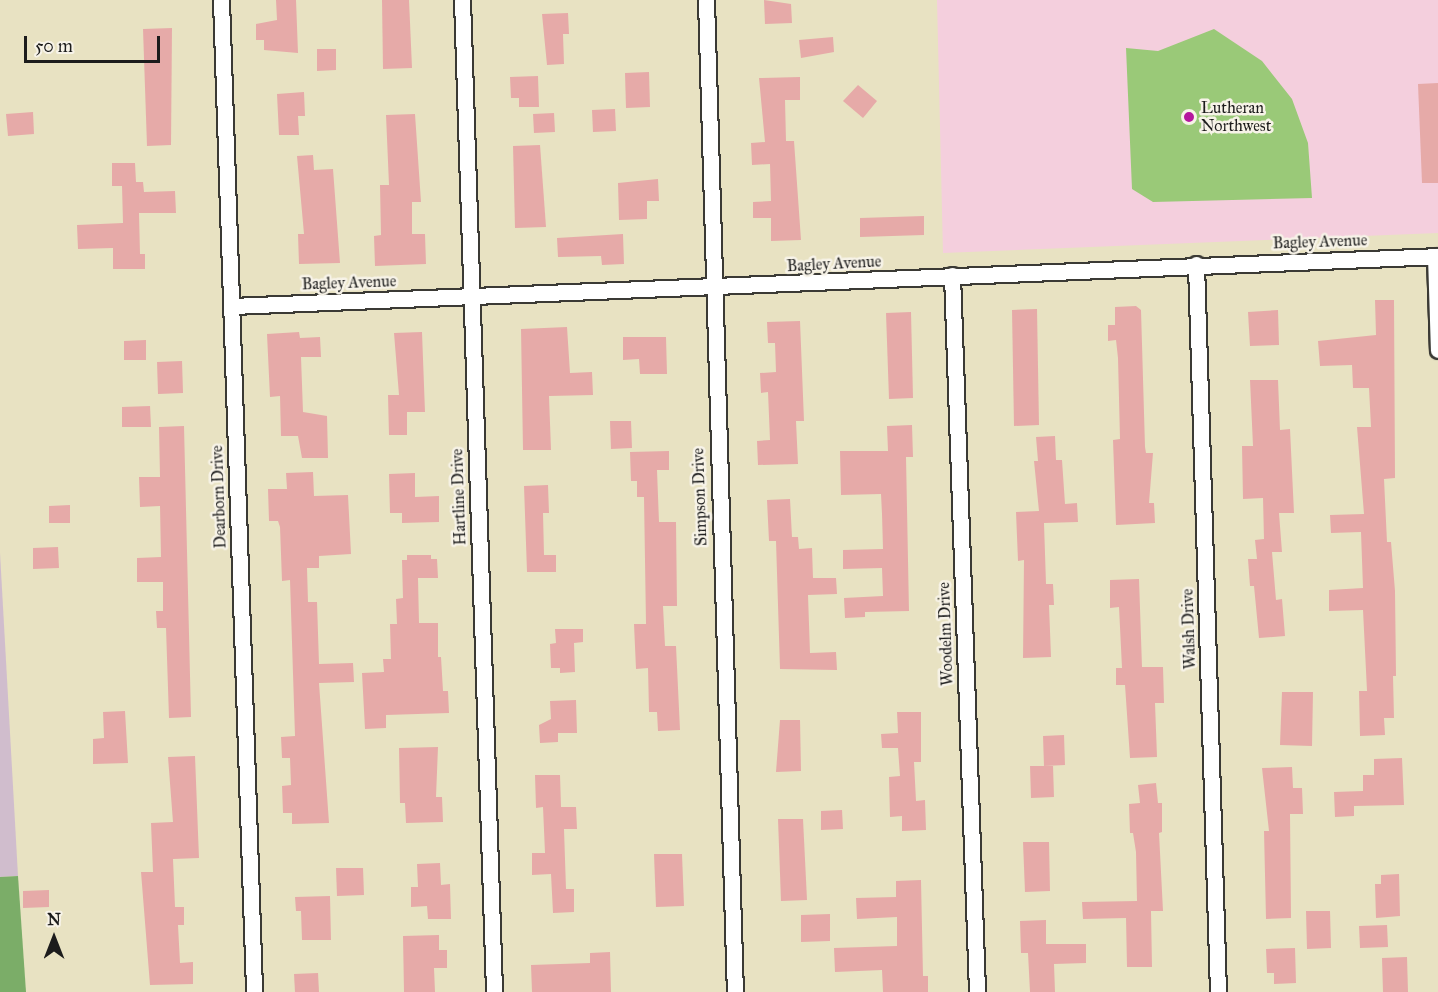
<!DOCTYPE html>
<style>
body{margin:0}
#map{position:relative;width:1438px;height:992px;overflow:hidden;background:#e8e2c2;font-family:"IM FELL Great Primer",serif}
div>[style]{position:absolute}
.built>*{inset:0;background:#f4cfdd}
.industrial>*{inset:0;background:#d0bdcd}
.green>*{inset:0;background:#9ac978}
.forest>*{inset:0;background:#7bad68}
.building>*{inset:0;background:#e6aaa8}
.roads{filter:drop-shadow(2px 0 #3b3a35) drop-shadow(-2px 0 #3b3a35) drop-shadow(0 2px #3b3a35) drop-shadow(0 -2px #3b3a35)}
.minor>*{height:15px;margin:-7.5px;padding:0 7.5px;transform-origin:7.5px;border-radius:7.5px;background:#fff}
.dots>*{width:16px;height:16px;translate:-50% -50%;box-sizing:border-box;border:3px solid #f7f3e8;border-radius:50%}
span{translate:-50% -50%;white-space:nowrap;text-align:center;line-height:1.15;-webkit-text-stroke:5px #f7f3e8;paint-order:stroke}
.poi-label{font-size:16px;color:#1c1c1c}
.left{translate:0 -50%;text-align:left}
.street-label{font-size:16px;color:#1c1c1c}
.north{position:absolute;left:24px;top:908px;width:60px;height:60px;-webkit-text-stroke:4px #f7f3e8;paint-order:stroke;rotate:0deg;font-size:16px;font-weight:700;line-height:24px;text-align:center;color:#1c1c1c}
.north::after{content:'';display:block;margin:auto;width:21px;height:27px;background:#1c1c1c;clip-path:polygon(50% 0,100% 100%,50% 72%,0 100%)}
.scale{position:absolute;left:24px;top:36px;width:136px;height:27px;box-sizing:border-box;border:3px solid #1c1c1c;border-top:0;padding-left:8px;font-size:18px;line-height:21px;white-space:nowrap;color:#1c1c1c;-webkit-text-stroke:4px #f7f3e8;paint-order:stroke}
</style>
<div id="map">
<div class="built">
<i style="clip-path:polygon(937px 0,1438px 0,1438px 233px,943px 253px)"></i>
</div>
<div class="industrial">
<i style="clip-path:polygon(0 553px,18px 876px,0 877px)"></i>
</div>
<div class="green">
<i style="clip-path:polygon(1214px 29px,1262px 61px,1292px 99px,1308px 143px,1312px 198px,1153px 202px,1132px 189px,1126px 48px,1158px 51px)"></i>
</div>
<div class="forest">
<i style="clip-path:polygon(18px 876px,26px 992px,0 992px,0 877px)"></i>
</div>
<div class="building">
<i style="clip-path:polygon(276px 0,296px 0,298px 53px,264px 50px,264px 40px,256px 40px,256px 24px,277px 20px)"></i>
<i style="clip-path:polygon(382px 0,409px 0,412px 68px,383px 69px)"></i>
<i style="clip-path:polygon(764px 0,791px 4px,792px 23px,765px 24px)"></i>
<i style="clip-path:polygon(568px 13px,569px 34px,563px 34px,564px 64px,547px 65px,542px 14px)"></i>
<i style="clip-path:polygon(172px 28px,171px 145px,147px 146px,143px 29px)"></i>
<i style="clip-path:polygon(833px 37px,834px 52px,801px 58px,799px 40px)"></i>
<i style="clip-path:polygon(317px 49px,336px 49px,336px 70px,317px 71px)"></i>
<i style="clip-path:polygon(649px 72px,650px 107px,626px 108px,625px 73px)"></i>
<i style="clip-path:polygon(538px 76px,539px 107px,519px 107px,519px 98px,511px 98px,510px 77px)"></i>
<i style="clip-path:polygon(800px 77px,800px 100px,785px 100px,786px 141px,794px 141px,801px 240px,771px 241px,771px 218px,753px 218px,753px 202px,771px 201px,770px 164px,752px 165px,751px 143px,765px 142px,759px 78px)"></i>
<i style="clip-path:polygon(1438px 83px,1438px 183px,1422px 183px,1418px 84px)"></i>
<i style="clip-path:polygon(858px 85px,877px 101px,863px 118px,843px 101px)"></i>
<i style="clip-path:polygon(304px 92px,305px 116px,298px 116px,299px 135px,279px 135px,277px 94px)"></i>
<i style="clip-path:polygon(615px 109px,616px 131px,593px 132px,592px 110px)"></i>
<i style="clip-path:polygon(33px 112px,34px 134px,8px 136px,6px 114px)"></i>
<i style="clip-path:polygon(554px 113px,555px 132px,534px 133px,533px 114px)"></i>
<i style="clip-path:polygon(415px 114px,421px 202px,412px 202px,412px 234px,425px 234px,426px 264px,375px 266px,374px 236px,381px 235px,380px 185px,389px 185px,386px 115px)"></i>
<i style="clip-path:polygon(540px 145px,546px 227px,515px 228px,513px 146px)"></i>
<i style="clip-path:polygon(313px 155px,314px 170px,333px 169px,340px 263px,299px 264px,298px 234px,304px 234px,297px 156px)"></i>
<i style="clip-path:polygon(112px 163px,135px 163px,136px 182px,143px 182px,144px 192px,175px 191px,176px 213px,139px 213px,140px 254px,145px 254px,145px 269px,113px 269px,113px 248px,78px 249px,77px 225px,123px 223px,122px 186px,112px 186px)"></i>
<i style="clip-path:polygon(658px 179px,659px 201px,647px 201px,647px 219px,619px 220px,618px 183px)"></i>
<i style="clip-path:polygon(924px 216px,924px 235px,860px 237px,860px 218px)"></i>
<i style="clip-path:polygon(623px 234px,624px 264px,602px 265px,601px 256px,558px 257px,557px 238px)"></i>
<i style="clip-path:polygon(1375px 300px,1394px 300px,1395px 478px,1384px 479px,1387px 542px,1391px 542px,1395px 591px,1396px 676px,1393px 676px,1394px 718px,1384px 718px,1385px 735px,1360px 736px,1359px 691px,1367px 691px,1363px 610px,1329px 611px,1329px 590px,1363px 588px,1361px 532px,1331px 533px,1330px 515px,1364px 514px,1357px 427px,1371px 427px,1369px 388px,1353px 388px,1352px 365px,1320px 366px,1318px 341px,1376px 335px)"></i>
<i style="clip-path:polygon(1136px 306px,1141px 310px,1145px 447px,1146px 453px,1153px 453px,1149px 503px,1154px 503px,1155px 523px,1116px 525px,1113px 440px,1120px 439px,1118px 358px,1116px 340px,1108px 341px,1108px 325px,1115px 325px,1115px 307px)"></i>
<i style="clip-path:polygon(1037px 309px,1039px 425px,1014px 426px,1012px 310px)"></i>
<i style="clip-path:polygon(1278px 310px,1279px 345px,1250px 346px,1248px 312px)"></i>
<i style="clip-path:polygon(911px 312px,913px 398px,889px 399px,886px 313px)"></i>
<i style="clip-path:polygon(800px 321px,804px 421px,796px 421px,798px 464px,758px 465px,757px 441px,770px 440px,768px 392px,761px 393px,760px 373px,776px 372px,775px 343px,768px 343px,767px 322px)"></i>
<i style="clip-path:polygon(567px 327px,570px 373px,592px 372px,593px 395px,549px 396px,551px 450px,523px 450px,521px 329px)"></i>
<i style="clip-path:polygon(299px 332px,300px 338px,320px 337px,321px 357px,301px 357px,303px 412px,327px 416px,328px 458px,302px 458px,298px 436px,281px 436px,280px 396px,270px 397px,267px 334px)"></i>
<i style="clip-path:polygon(422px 332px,425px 412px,407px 412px,407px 435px,389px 435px,388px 395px,399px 395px,394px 333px)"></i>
<i style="clip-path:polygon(623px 337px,666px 337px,667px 374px,640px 374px,639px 359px,623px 360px)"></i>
<i style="clip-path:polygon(146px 340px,146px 360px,124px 360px,124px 341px)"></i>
<i style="clip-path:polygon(182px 361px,183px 393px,158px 394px,157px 362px)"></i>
<i style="clip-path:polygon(1250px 380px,1278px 380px,1280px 430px,1290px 429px,1294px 513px,1279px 513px,1282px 552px,1272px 552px,1276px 600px,1282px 599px,1285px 636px,1259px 638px,1254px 586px,1250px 586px,1248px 559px,1257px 559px,1255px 540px,1264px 539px,1263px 498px,1243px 499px,1242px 446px,1253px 446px)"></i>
<i style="clip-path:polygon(150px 406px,151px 427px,122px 427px,122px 407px)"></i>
<i style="clip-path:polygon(610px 421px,631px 421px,632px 448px,611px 449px)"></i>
<i style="clip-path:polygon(912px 425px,913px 457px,906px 457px,909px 611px,865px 612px,865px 617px,845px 618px,844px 598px,883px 596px,882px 568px,843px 569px,843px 550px,883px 549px,882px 514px,881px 494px,841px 495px,840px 451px,888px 451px,887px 426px)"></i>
<i style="clip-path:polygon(184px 426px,191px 717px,169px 718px,166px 628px,157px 628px,156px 611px,163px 611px,163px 582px,137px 582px,137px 558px,161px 557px,160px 506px,140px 507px,139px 477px,160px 477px,159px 427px)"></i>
<i style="clip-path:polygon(1055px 436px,1056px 460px,1062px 460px,1065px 504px,1077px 503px,1078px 522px,1044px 523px,1046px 584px,1053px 584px,1054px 605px,1049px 605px,1051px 657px,1023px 658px,1024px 560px,1018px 561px,1016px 512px,1039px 511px,1034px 461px,1038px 461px,1036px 437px)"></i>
<i style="clip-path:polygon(669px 451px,669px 470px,657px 470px,659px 522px,676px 522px,677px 606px,663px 606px,665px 646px,676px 646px,680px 730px,658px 731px,657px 712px,649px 712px,648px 668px,636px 669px,634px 624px,646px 624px,644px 497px,637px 497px,637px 481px,631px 481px,630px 452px)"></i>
<i style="clip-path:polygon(313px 472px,314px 496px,348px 495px,351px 554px,319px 556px,319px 568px,307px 568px,308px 602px,317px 602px,319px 664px,353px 663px,354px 682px,319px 683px,329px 823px,292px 824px,292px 813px,283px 813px,282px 786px,291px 785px,290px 758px,282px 758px,281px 737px,295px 736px,290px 580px,282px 581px,280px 527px,278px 521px,269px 521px,268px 489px,287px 489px,286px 473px)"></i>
<i style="clip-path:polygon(415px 473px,415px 497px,439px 496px,439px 522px,402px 523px,402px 513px,390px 513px,389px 474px)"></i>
<i style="clip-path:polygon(548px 485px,549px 513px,543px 513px,544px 555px,556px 555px,556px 572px,527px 572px,524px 486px)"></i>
<i style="clip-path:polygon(790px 499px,792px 537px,798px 537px,799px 549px,812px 548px,813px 578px,836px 578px,837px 594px,808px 595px,810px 653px,836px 652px,837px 670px,780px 669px,776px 541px,769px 541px,767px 500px)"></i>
<i style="clip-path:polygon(70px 505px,70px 523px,49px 523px,49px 506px)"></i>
<i style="clip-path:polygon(58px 547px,59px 568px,33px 569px,33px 548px)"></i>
<i style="clip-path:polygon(407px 555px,431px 555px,431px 559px,437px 559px,438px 578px,418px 578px,419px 623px,438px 623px,438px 657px,441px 657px,443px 691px,448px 691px,449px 713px,386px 715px,386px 728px,365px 729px,362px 673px,384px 672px,383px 659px,391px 659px,390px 624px,397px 624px,396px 599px,403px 598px,402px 560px,407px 560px)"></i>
<i style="clip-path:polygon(1139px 579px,1142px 667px,1163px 667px,1164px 703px,1155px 703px,1157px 757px,1130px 758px,1125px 685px,1116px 685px,1116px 668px,1122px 668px,1119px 607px,1110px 608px,1110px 580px)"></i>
<i style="clip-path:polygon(555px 629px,583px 629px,583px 642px,574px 643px,575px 672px,560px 673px,560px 668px,551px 668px,550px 644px,556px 643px)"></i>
<i style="clip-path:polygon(1282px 692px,1313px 692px,1312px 746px,1280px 745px)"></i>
<i style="clip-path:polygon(576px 700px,577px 733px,558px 733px,558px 742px,540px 743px,539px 725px,551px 719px,550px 701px)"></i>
<i style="clip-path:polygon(125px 711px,128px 763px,93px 764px,93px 739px,104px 738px,103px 712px)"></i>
<i style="clip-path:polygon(897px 712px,921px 712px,921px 762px,914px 762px,916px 801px,925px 800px,926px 830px,902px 831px,902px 816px,890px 817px,889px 777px,900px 776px,898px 748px,882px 748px,881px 734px,898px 733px)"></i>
<i style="clip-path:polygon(780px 720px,800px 720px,801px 771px,776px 772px)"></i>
<i style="clip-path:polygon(1064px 735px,1065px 765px,1044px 766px,1043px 736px)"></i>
<i style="clip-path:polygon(438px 747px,436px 797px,442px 797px,443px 822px,406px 823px,405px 803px,400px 803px,399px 748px)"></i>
<i style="clip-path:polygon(195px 756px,199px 858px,173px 859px,175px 907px,184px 907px,184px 925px,178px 925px,180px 963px,193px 962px,193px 984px,150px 985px,141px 872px,153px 872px,151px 823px,173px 822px,168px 757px)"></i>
<i style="clip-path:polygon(1402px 758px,1404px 805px,1354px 806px,1354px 816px,1335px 817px,1334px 792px,1363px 791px,1363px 775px,1374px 775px,1374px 759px)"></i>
<i style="clip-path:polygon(1030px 766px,1053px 766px,1054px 797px,1031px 798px)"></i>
<i style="clip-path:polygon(1292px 767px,1293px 788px,1302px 788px,1303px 814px,1290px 814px,1291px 918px,1266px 919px,1264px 831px,1269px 831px,1262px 768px)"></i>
<i style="clip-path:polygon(535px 775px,560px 775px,561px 807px,576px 807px,577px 829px,564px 829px,566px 889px,574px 889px,574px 912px,553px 913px,551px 874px,532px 875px,532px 853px,545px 853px,543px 807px,536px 808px)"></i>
<i style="clip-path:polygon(1156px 783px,1158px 803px,1162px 803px,1162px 832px,1159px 833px,1163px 911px,1151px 911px,1152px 967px,1127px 967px,1126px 918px,1083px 919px,1082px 902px,1137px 901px,1136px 852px,1133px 833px,1130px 833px,1129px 804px,1140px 803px,1138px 785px)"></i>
<i style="clip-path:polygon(842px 810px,843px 829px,821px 830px,821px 811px)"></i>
<i style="clip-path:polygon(778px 819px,803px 819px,807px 900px,781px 901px)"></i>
<i style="clip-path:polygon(1023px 842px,1049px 842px,1050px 891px,1025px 892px)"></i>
<i style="clip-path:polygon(654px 854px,682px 854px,684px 906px,656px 907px)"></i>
<i style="clip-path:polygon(440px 863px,441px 885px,450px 884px,451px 919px,428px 919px,427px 906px,411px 907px,411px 887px,418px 887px,417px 864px)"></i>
<i style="clip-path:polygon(336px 868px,363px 868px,364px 895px,337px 896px)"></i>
<i style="clip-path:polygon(1399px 874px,1400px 916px,1376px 918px,1375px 884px,1381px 884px,1381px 875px)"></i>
<i style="clip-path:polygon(921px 880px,923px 976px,928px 976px,928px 992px,883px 992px,882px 970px,835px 972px,834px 948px,897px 946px,897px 917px,857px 919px,856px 898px,896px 897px,896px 881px)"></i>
<i style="clip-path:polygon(49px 890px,49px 907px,23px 908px,23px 891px)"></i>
<i style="clip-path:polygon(330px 896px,331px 940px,302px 940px,301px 911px,296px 911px,295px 897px)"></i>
<i style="clip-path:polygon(1306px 911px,1330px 911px,1331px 948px,1307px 949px)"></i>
<i style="clip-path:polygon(830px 914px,830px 941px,801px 942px,801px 915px)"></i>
<i style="clip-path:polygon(1046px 920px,1046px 944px,1086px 944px,1086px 963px,1054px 964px,1055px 992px,1030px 992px,1028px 953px,1021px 953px,1020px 921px)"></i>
<i style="clip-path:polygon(1387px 925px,1388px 947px,1360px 948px,1359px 926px)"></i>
<i style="clip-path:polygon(439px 935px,439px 950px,447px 950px,447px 968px,434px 968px,435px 992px,404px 992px,403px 936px)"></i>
<i style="clip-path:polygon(1295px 948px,1296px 983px,1274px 984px,1274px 973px,1267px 973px,1266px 949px)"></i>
<i style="clip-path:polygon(610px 952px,611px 992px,532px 992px,531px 965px,590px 963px,590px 953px)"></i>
<i style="clip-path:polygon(1407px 957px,1408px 992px,1383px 992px,1382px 958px)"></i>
<i style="clip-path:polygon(318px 973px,319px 992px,295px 992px,294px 974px)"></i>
</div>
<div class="roads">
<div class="minor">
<i style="left:221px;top:0;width:993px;rotate:88.09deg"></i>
<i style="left:462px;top:0;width:993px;rotate:88.15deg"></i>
<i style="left:706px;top:0;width:992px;rotate:88.33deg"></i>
<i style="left:1435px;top:256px;width:94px;rotate:88.2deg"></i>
<i style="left:1196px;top:264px;width:728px;rotate:88.27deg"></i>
<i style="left:952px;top:275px;width:717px;rotate:88deg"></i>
<i style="left:232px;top:306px;width:1207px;rotate:-2.37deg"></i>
</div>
</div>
<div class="dots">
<i style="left:1189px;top:117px;background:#b5179e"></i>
</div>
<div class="poi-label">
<span class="left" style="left:1201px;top:117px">Lutheran<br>Northwest</span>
</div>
<div class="street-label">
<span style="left:1320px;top:242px;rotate:-2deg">Bagley Avenue</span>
<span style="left:834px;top:264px;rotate:-3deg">Bagley Avenue</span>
<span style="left:349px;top:283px;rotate:-2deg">Bagley Avenue</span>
<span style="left:219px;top:497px;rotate:-92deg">Dearborn Drive</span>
<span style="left:459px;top:497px;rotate:-92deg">Hartline Drive</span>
<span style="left:700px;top:497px;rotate:-92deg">Simpson Drive</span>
<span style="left:1189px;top:629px;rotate:-92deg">Walsh Drive</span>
<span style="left:946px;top:634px;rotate:-92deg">Woodelm Drive</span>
</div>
<div class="north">N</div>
<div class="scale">50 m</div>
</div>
